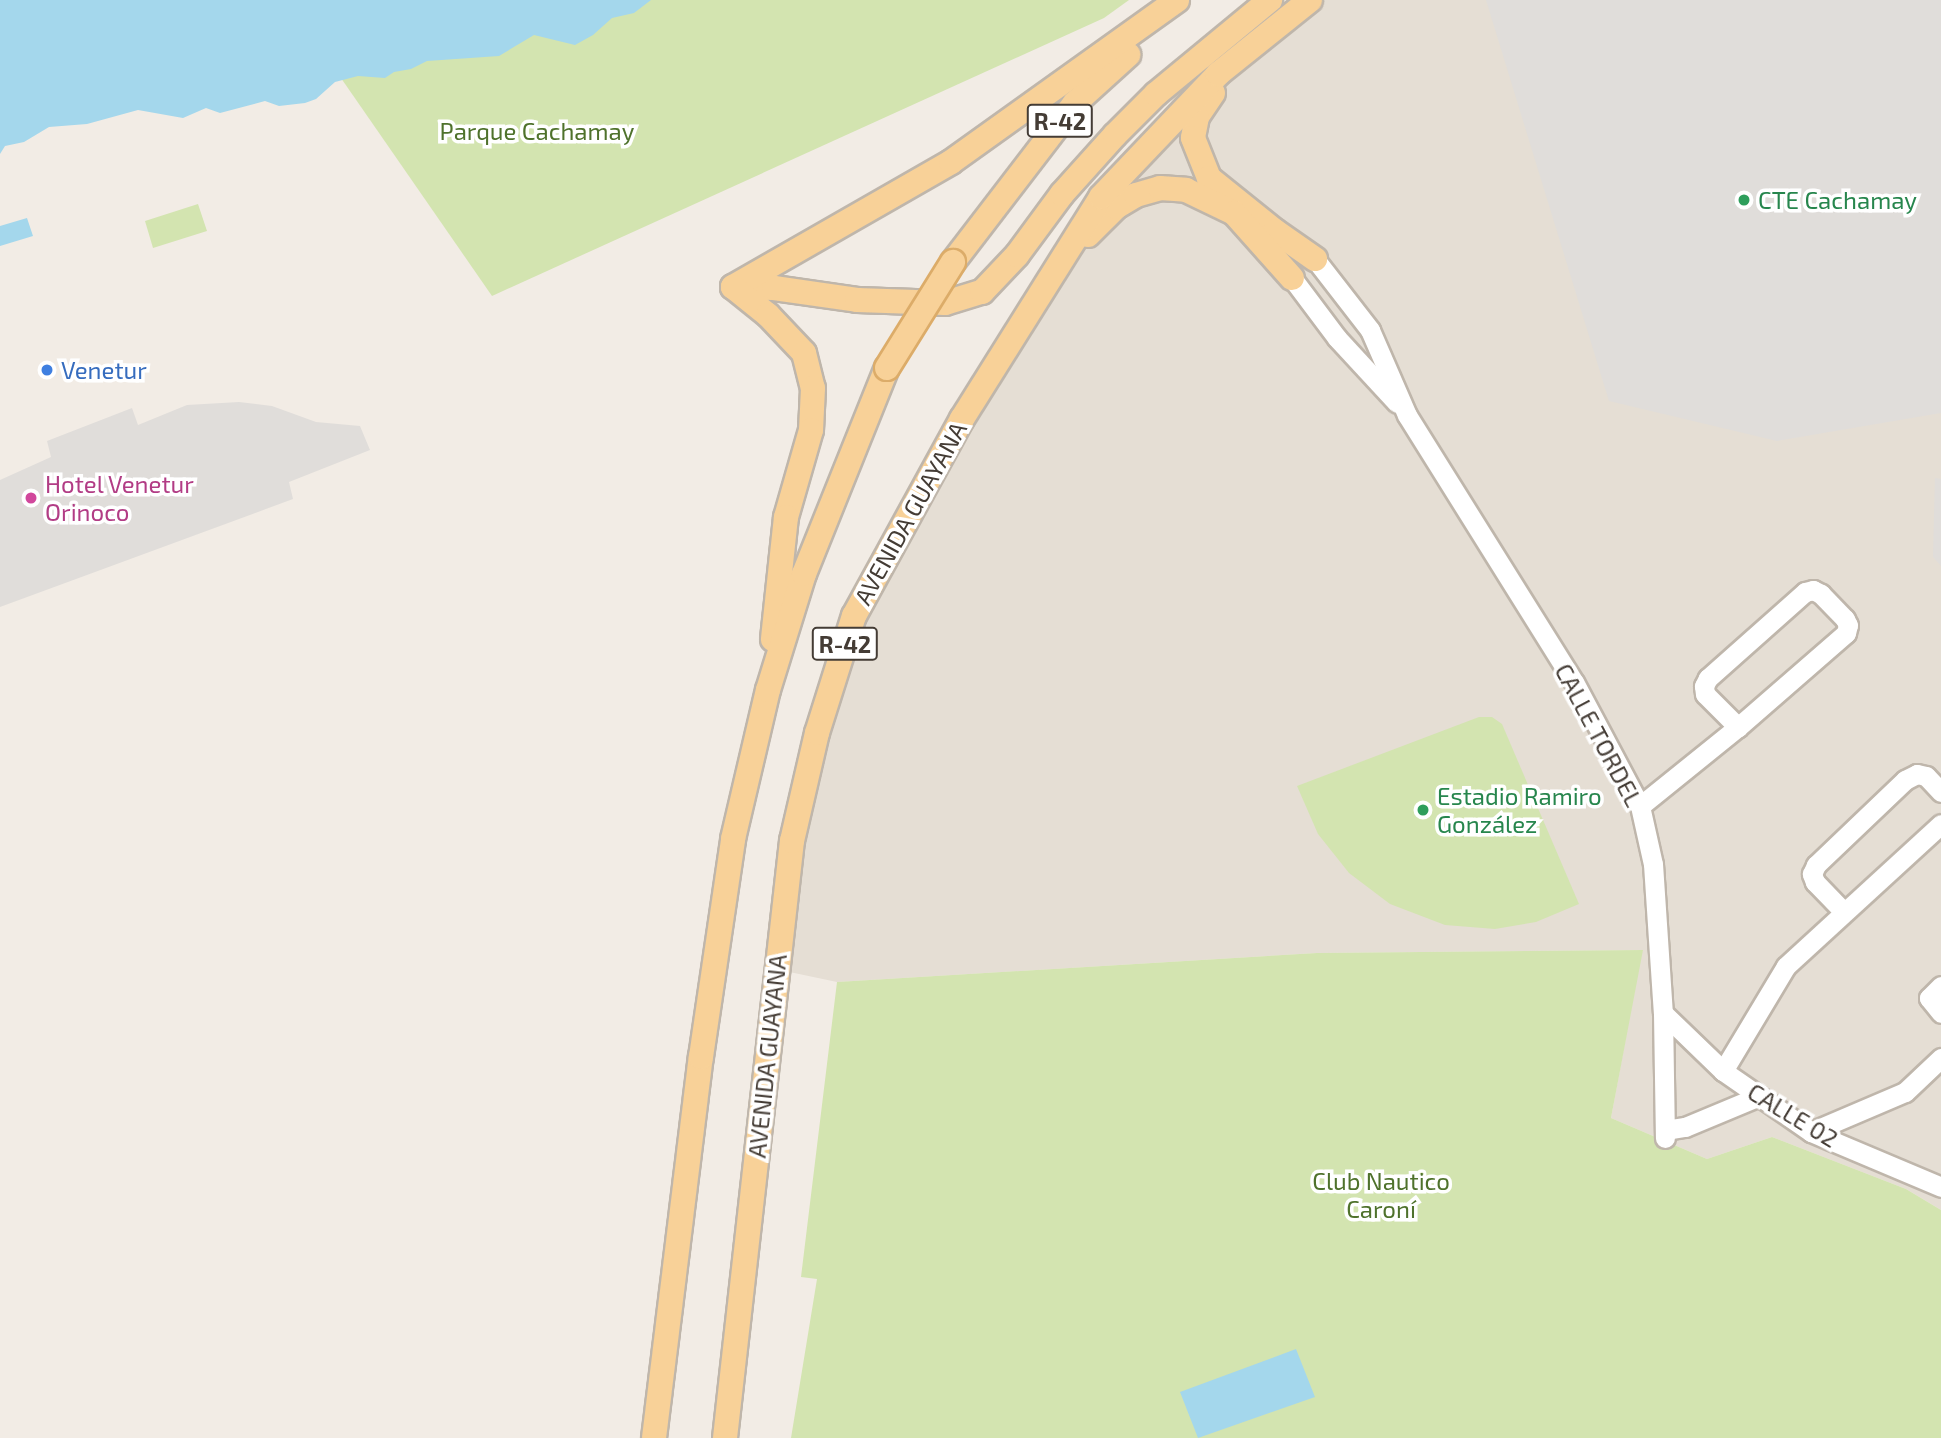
<!DOCTYPE html>
<meta charset="utf-8">
<style>
body{margin:0}
#map{position:relative;width:1941px;height:1438px;overflow:hidden;background:#f2ece5;font-family:"Exo 2",sans-serif}
div>[style]{position:absolute}
.residential>*{inset:0;background:#e5ded4}
.green>*{inset:0;background:#d3e4b0}
.parking>*{inset:0;background:#e0ddda}
.water>*{inset:0;background:#a4d7ec}
.roads{filter:drop-shadow(2px 0 #bfb6ab) drop-shadow(-2px 0 #bfb6ab) drop-shadow(0 2px #bfb6ab) drop-shadow(0 -2px #bfb6ab)}
.minor>*{height:19px;margin:-9.5px;padding:0 9.5px;transform-origin:9.5px;border-radius:9.5px;background:#fff}
.major>*{height:24px;margin:-12px;padding:0 12px;transform-origin:12px;border-radius:12px;background:#f8d198}
.bridges{filter:drop-shadow(2px 0 #dcac69) drop-shadow(-2px 0 #dcac69) drop-shadow(0 2px #dcac69) drop-shadow(0 -2px #dcac69)}
.major-bridge>*{height:24px;margin:-12px;padding:0 12px;transform-origin:12px;border-radius:12px;background:#f8d198}
.dots>*{width:19px;height:19px;translate:-50% -50%;box-sizing:border-box;border:4px solid #fff;border-radius:50%}
span{translate:-50% -50%;white-space:nowrap;text-align:center;line-height:1.15;-webkit-text-stroke:7px #fff;paint-order:stroke}
.shield-label span{padding:2px 5px;background:#fff;border:2px solid;border-radius:5px;-webkit-text-stroke-width:0}
.shield-label{font-size:23px;color:#443c35;font-weight:700}
.park-label{font-size:24px;color:#4f722c}
.leisure-label{font-size:24px;color:#27864d}
.left{translate:0 -50%;text-align:left}
.shop-label{font-size:24px;color:#366cbe}
.hotel-label{font-size:24px;color:#b23c85}
.street-label{font-size:24px;color:#443c35}
</style>
<div id="map">
<div class="residential">
<i style="clip-path:polygon(1303px 0,1941px 0,1941px 1210px,1906px 1189px,1772px 1137px,1707px 1159px,1611px 1118px,1642px 950px,1317px 953px,837px 982px,780px 970px,797px 835px,859px 611px,1106px 191px)"></i>
</div>
<div class="green">
<i style="clip-path:polygon(492px 0,1129px 0,1104px 18px,492px 296px,325px 55px)"></i>
<i style="clip-path:polygon(198px 204px,207px 231px,153px 248px,145px 221px)"></i>
<i style="clip-path:polygon(1479px 717px,1492px 717px,1502px 724px,1579px 904px,1536px 922px,1495px 929px,1445px 925px,1390px 904px,1349px 873px,1318px 834px,1297px 786px)"></i>
<i style="clip-path:polygon(1643px 950px,1611px 1118px,1707px 1159px,1772px 1137px,1906px 1189px,1941px 1210px,1941px 1438px,791px 1438px,817px 1279px,801px 1277px,837px 982px,1317px 953px)"></i>
</div>
<div class="parking">
<i style="clip-path:polygon(1486px 0,1941px 0,1941px 413px,1777px 441px,1609px 401px)"></i>
<i style="clip-path:polygon(239px 402px,272px 406px,316px 422px,360px 426px,370px 450px,289px 482px,293px 499px,0 607px,0 480px,51px 457px,47px 441px,132px 408px,138px 425px,187px 405px)"></i>
<i style="clip-path:polygon(1935px 478px,1941px 479px,1941px 566px,1933px 557px)"></i>
</div>
<div class="water">
<i style="clip-path:polygon(0 0,651px 0,634px 13px,612px 18px,593px 35px,575px 45px,534px 35px,499px 56px,427px 61px,411px 69px,394px 72px,385px 78px,358px 76px,335px 82px,316px 99px,305px 103px,279px 106px,265px 101px,220px 113px,206px 108px,183px 118px,138px 110px,87px 124px,49px 127px,24px 142px,5px 146px,0 154px)"></i>
<i style="clip-path:polygon(27px 218px,33px 236px,0 246px,0 226px)"></i>
<i style="clip-path:polygon(1296px 1349px,1315px 1397px,1198px 1438px,1180px 1392px)"></i>
</div>
<div class="roads">
<div class="minor">
<i style="left:1315px;top:259px;width:90px;rotate:52.2deg"></i>
<i style="left:1370px;top:330px;width:93px;rotate:66.5deg"></i>
<i style="left:1407px;top:415px;width:315px;rotate:58deg"></i>
<i style="left:1574px;top:682px;width:140px;rotate:62deg"></i>
<i style="left:1640px;top:806px;width:59px;rotate:77.4deg"></i>
<i style="left:1653px;top:864px;width:149px;rotate:86.2deg"></i>
<i style="left:1663px;top:1013px;width:125px;rotate:89.1deg"></i>
<i style="left:1292px;top:278px;width:75px;rotate:53.1deg"></i>
<i style="left:1337px;top:338px;width:88px;rotate:47.3deg"></i>
<i style="left:1640px;top:806px;width:126px;rotate:-38.9deg"></i>
<i style="left:1738px;top:727px;width:143px;rotate:-41deg"></i>
<i style="left:1846px;top:633px;width:8px;rotate:-76deg"></i>
<i style="left:1848px;top:625px;width:7px;rotate:-117deg"></i>
<i style="left:1845px;top:619px;width:35px;rotate:-134deg"></i>
<i style="left:1821px;top:594px;width:9px;rotate:-153deg"></i>
<i style="left:1813px;top:590px;width:8px;rotate:166deg"></i>
<i style="left:1805px;top:592px;width:130px;rotate:138.4deg"></i>
<i style="left:1708px;top:678px;width:9px;rotate:117deg"></i>
<i style="left:1704px;top:686px;width:8px;rotate:83deg"></i>
<i style="left:1705px;top:694px;width:47px;rotate:45deg"></i>
<i style="left:1844px;top:912px;width:42px;rotate:-134deg"></i>
<i style="left:1815px;top:882px;width:9px;rotate:-111deg"></i>
<i style="left:1812px;top:874px;width:10px;rotate:-66deg"></i>
<i style="left:1816px;top:865px;width:123px;rotate:-43.7deg"></i>
<i style="left:1905px;top:780px;width:13px;rotate:-27deg"></i>
<i style="left:1917px;top:774px;width:9px;rotate:13deg"></i>
<i style="left:1926px;top:776px;width:22px;rotate:47deg"></i>
<i style="left:1941px;top:986px;width:17px;rotate:135deg"></i>
<i style="left:1929px;top:998px;width:19px;rotate:51deg"></i>
<i style="left:1663px;top:1013px;width:83px;rotate:44deg"></i>
<i style="left:1723px;top:1071px;width:107px;rotate:34.7deg"></i>
<i style="left:1811px;top:1132px;width:141px;rotate:22.9deg"></i>
<i style="left:1723px;top:1071px;width:122px;rotate:-59deg"></i>
<i style="left:1786px;top:966px;width:210px;rotate:-42.5deg"></i>
<i style="left:1665px;top:1130px;width:20px;rotate:-9deg"></i>
<i style="left:1685px;top:1127px;width:78px;rotate:-22.6deg"></i>
<i style="left:1811px;top:1132px;width:102px;rotate:-23.1deg"></i>
<i style="left:1905px;top:1092px;width:50px;rotate:-43.4deg"></i>
</div>
<div class="major">
<i style="left:1213px;top:93px;width:29px;rotate:124deg"></i>
<i style="left:1197px;top:117px;width:21px;rotate:101deg"></i>
<i style="left:1193px;top:138px;width:43px;rotate:68.2deg"></i>
<i style="left:1209px;top:178px;width:85px;rotate:38.8deg"></i>
<i style="left:1275px;top:231px;width:49px;rotate:35deg"></i>
<i style="left:1088px;top:235px;width:40px;rotate:-45deg"></i>
<i style="left:1116px;top:207px;width:23px;rotate:-31deg"></i>
<i style="left:1136px;top:195px;width:25px;rotate:-16deg"></i>
<i style="left:1160px;top:188px;width:26px;rotate:4deg"></i>
<i style="left:1186px;top:190px;width:53px;rotate:25.6deg"></i>
<i style="left:1234px;top:213px;width:87px;rotate:48.3deg"></i>
<i style="left:953px;top:262px;width:200px;rotate:-52.5deg"></i>
<i style="left:1075px;top:103px;width:72px;rotate:-42.2deg"></i>
<i style="left:733px;top:287px;width:41px;rotate:1.4deg"></i>
<i style="left:774px;top:288px;width:84px;rotate:8.2deg"></i>
<i style="left:857px;top:300px;width:88px;rotate:2deg"></i>
<i style="left:945px;top:303px;width:39px;rotate:-17deg"></i>
<i style="left:982px;top:292px;width:51px;rotate:-46.6deg"></i>
<i style="left:1017px;top:255px;width:76px;rotate:-53.6deg"></i>
<i style="left:1062px;top:194px;width:79px;rotate:-48.1deg"></i>
<i style="left:1115px;top:135px;width:58px;rotate:-45deg"></i>
<i style="left:1156px;top:94px;width:148px;rotate:-39.5deg"></i>
<i style="left:733px;top:287px;width:251px;rotate:-29.8deg"></i>
<i style="left:951px;top:162px;width:278px;rotate:-35.6deg"></i>
<i style="left:733px;top:287px;width:45px;rotate:38.7deg"></i>
<i style="left:768px;top:315px;width:52px;rotate:46.5deg"></i>
<i style="left:804px;top:353px;width:36px;rotate:76deg"></i>
<i style="left:813px;top:388px;width:42px;rotate:92.7deg"></i>
<i style="left:811px;top:430px;width:91px;rotate:106deg"></i>
<i style="left:786px;top:517px;width:123px;rotate:96.1deg"></i>
<i style="left:654px;top:1438px;width:384px;rotate:-83deg"></i>
<i style="left:701px;top:1057px;width:220px;rotate:-81.6deg"></i>
<i style="left:733px;top:839px;width:153px;rotate:-76.8deg"></i>
<i style="left:768px;top:690px;width:121px;rotate:-72.8deg"></i>
<i style="left:804px;top:574px;width:222px;rotate:-68.1deg"></i>
<i style="left:725px;top:1438px;width:601px;rotate:-83.6deg"></i>
<i style="left:792px;top:841px;width:111px;rotate:-77deg"></i>
<i style="left:817px;top:733px;width:123px;rotate:-72.5deg"></i>
<i style="left:854px;top:616px;width:225px;rotate:-61.3deg"></i>
<i style="left:962px;top:419px;width:262px;rotate:-57.9deg"></i>
<i style="left:1101px;top:197px;width:170px;rotate:-46.4deg"></i>
<i style="left:1218px;top:74px;width:118px;rotate:-38.8deg"></i>
</div>
</div>
<div class="bridges">
<div class="major-bridge">
<i style="left:887px;top:368px;width:125px;rotate:-58.1deg"></i>
</div>
</div>
<div class="dots">
<i style="left:1744px;top:200px;background:#2e9e5b"></i>
<i style="left:47px;top:370px;background:#3f7fe0"></i>
<i style="left:31px;top:498px;background:#d1479c"></i>
<i style="left:1423px;top:810px;background:#2e9e5b"></i>
</div>
<div class="shield-label">
<span style="left:1060px;top:121px">R-42</span>
<span style="left:845px;top:644px">R-42</span>
</div>
<div class="park-label">
<span style="left:537px;top:131px">Parque Cachamay</span>
<span style="left:1381px;top:1195px">Club Nautico<br>Caroní</span>
</div>
<div class="leisure-label">
<span class="left" style="left:1758px;top:200px">CTE Cachamay</span>
<span class="left" style="left:1437px;top:810px">Estadio Ramiro<br>González</span>
</div>
<div class="shop-label">
<span class="left" style="left:61px;top:370px">Venetur</span>
</div>
<div class="hotel-label">
<span class="left" style="left:45px;top:498px">Hotel Venetur<br>Orinoco</span>
</div>
<div class="street-label">
<span style="left:910px;top:513px;rotate:-61deg">AVENIDA GUAYANA</span>
<span style="left:1599px;top:735px;rotate:62deg">CALLE TORDEL</span>
<span style="left:767px;top:1056px;rotate:-84deg">AVENIDA GUAYANA</span>
<span style="left:1793px;top:1115px;rotate:31deg">CALLE 02</span>
</div>
</div>
